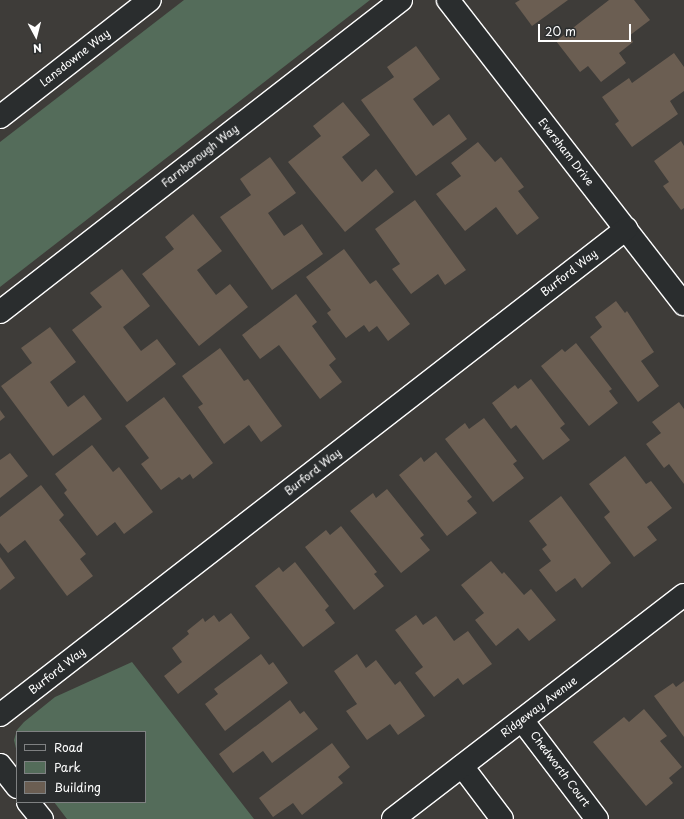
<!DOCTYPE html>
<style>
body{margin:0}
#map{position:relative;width:684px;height:819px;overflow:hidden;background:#3e3c39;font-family:"Playpen Sans",sans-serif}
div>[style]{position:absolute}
.green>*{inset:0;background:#546c5a}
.building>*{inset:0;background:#6b5e52}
.roads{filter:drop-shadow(1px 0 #fff) drop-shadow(-1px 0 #fff) drop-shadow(0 1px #fff) drop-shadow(0 -1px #fff)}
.street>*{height:22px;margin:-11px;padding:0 11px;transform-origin:11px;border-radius:11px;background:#2a2d2e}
span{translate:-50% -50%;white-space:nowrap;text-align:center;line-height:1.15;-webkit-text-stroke:3.5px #2a2d2e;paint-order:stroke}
.street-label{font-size:11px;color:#fff}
.legend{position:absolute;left:16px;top:731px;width:130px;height:72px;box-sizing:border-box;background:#2a2d2e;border:1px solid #7f8182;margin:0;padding:5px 7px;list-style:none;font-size:12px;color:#fff}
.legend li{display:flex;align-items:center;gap:8px;height:20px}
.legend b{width:20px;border:1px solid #7f8182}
.north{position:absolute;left:16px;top:16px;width:40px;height:40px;-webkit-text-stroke:3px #2a2d2e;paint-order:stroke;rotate:173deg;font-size:11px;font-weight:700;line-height:16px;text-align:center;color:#fff}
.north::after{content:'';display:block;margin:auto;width:14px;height:18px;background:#fff;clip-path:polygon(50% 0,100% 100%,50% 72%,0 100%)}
.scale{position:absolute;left:538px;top:24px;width:93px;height:18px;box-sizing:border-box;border:2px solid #fff;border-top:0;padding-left:5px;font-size:12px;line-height:14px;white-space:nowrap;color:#fff;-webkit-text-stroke:3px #2a2d2e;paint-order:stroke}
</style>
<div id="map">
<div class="green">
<i style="clip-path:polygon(184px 0,370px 0,0 287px,0 142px)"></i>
<i style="clip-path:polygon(132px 662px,254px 819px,67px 819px,54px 802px,145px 802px,145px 732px,17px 732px,17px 753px,14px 740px,17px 730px,24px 722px,55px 697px)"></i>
</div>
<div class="building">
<i style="clip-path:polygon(520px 0,568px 0,532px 26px,515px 3px)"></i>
<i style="clip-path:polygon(609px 0,634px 0,650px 20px,629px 36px,633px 42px,619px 53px,626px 63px,601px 82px,588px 66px,580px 72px,556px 41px)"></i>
<i style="clip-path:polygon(416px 46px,440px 79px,413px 99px,433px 126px,449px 114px,467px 139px,416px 176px,361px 100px,394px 77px,387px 67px)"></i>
<i style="clip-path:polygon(674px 53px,684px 67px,684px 91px,670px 101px,678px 114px,632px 147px,615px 124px,619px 121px,602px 97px,629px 78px,632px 83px)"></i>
<i style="clip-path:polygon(343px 102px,370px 135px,342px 157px,362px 182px,376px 169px,394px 192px,345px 232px,288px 162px,321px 136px,313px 126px)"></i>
<i style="clip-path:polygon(681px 141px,684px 146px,684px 208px,681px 210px,663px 186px,669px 182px,654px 161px)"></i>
<i style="clip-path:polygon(478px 142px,495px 162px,501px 157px,524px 187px,518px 191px,539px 218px,517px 235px,496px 207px,465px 231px,436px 194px,461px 176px,451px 163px)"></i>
<i style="clip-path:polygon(270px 157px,296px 193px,268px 213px,284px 236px,302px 224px,323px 254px,272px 290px,220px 217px,251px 195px,240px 179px)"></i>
<i style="clip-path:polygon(415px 200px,466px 270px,445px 285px,438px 274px,411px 294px,392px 269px,400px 264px,375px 229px)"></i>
<i style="clip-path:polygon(193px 214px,222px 251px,197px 270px,216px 295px,230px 284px,248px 307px,199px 346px,142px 274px,174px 249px,165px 237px)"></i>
<i style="clip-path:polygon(344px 249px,370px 284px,376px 280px,410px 324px,388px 341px,377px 326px,369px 332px,364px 325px,346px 338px,327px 313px,331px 310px,306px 277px)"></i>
<i style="clip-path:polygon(122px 269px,150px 306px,123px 327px,141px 351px,157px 339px,176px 364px,127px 402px,72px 330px,102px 307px,90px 293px)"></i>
<i style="clip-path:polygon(296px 294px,317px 322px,312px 326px,336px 359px,329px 365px,342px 382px,320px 399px,279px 345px,260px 359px,242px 335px)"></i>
<i style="clip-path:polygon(616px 301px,625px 313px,627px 311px,654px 352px,641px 361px,659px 386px,638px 402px,590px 337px,602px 327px,595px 317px)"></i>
<i style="clip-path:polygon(50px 327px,76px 362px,50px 382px,68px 407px,84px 395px,102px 419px,53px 456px,1px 386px,32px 363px,21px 348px)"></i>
<i style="clip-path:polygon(576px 343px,612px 389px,609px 391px,618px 403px,589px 426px,541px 366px,562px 349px,565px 352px)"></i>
<i style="clip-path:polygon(220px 348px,244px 381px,248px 379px,282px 426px,261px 442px,249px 425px,224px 444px,198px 407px,203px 404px,182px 376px)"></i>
<i style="clip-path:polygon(531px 379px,565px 424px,560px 428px,570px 440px,543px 460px,516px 425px,511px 429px,492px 403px,515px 385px,518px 389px)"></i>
<i style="clip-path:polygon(164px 397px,213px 463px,193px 479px,190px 474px,182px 480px,179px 477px,161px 490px,141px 464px,149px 458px,125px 426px)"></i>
<i style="clip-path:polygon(679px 402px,684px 409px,684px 484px,669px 464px,664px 468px,646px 444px,661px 433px,652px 422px)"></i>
<i style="clip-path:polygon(0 410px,5px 417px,0 421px)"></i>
<i style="clip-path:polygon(484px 418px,517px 461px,513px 464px,524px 478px,493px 502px,445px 439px,465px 423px,469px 429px)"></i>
<i style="clip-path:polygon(92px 445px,113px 472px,119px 467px,153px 512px,124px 534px,115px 522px,97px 536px,64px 493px,67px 490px,55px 474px)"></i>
<i style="clip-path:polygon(436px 452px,472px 497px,467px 501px,477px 513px,447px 536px,399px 475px,421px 457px,424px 462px)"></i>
<i style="clip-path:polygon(10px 453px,28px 476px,0 498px,0 460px)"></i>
<i style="clip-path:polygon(625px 456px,646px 484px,651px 481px,672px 508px,647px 527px,657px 540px,634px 557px,604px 517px,610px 512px,589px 484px)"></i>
<i style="clip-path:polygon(41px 485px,64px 515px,59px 520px,86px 554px,80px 559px,93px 576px,67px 596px,25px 540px,8px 553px,0 543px,0 517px)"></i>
<i style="clip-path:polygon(387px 489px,424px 535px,420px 538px,430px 550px,401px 573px,350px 511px,373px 493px,376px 498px)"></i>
<i style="clip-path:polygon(561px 496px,611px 563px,582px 588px,575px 578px,556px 592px,539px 570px,551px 561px,542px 549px,547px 545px,529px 521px)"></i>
<i style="clip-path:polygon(341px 526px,377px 572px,374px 574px,384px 586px,354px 610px,305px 547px,326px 530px,330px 535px)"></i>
<i style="clip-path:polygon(0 557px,15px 578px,0 590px)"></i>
<i style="clip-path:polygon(491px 561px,502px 574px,504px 572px,524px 595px,531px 589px,556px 620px,529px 641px,518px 628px,496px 646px,475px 620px,484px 613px,461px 585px)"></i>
<i style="clip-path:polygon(295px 562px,329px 606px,325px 610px,335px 623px,303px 647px,255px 586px,279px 567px,283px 572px)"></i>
<i style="clip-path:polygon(231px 613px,250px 638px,178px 694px,164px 676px,182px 662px,172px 648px,189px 634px,187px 631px,203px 618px,205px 622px,214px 615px,219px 622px)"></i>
<i style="clip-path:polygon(416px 615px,423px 625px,436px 616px,454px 641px,468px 631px,492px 664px,463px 685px,458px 678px,434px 697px,415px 673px,423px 667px,395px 630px)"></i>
<i style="clip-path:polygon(261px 654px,269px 665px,273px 662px,288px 683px,225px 731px,205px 704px,218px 694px,214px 689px)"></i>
<i style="clip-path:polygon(357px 654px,366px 668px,376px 660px,395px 685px,400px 681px,425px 716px,398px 735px,390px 724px,367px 740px,346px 711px,357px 704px,334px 671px)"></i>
<i style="clip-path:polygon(684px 681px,684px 737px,654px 696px,673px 683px,676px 687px)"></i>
<i style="clip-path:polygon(290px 700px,300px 714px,304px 711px,318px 729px,272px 763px,263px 751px,233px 773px,219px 754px)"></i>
<i style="clip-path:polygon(644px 709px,667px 736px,660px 741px,682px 767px,669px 778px,673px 783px,646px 806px,593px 742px,624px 717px,629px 722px)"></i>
<i style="clip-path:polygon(332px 743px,350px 767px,338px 777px,343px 783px,302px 815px,293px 803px,273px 817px,259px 798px)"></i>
</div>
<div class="roads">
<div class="street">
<i style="left:448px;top:0;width:385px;rotate:52.2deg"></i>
<i style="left:0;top:117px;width:190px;rotate:-38deg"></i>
<i style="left:0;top:312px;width:508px;rotate:-37.88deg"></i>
<i style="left:0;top:715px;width:793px;rotate:-37.82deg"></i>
<i style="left:522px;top:720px;width:124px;rotate:52.9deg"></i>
<i style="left:0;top:765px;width:28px;rotate:52deg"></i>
<i style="left:462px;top:766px;width:66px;rotate:53deg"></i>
<i style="left:28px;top:802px;width:22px;rotate:51deg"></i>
<i style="left:393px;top:819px;width:367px;rotate:-37.6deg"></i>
</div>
</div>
<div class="street-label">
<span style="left:75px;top:58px;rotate:-38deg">Lansdowne Way</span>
<span style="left:566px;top:152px;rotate:52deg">Eversham Drive</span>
<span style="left:200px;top:156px;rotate:-38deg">Farnborough Way</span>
<span style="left:569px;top:273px;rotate:-38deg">Burford Way</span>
<span style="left:313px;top:472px;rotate:-38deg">Burford Way</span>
<span style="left:57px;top:671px;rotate:-38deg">Burford Way</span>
<span style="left:539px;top:707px;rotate:-37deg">Ridgeway Avenue</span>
<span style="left:560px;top:769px;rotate:53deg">Chedworth Court</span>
</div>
<ul class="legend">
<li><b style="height:5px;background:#2a2d2e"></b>Road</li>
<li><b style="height:11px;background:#546c5a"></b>Park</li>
<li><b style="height:11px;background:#6b5e52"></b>Building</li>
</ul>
<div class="north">N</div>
<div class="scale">20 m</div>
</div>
